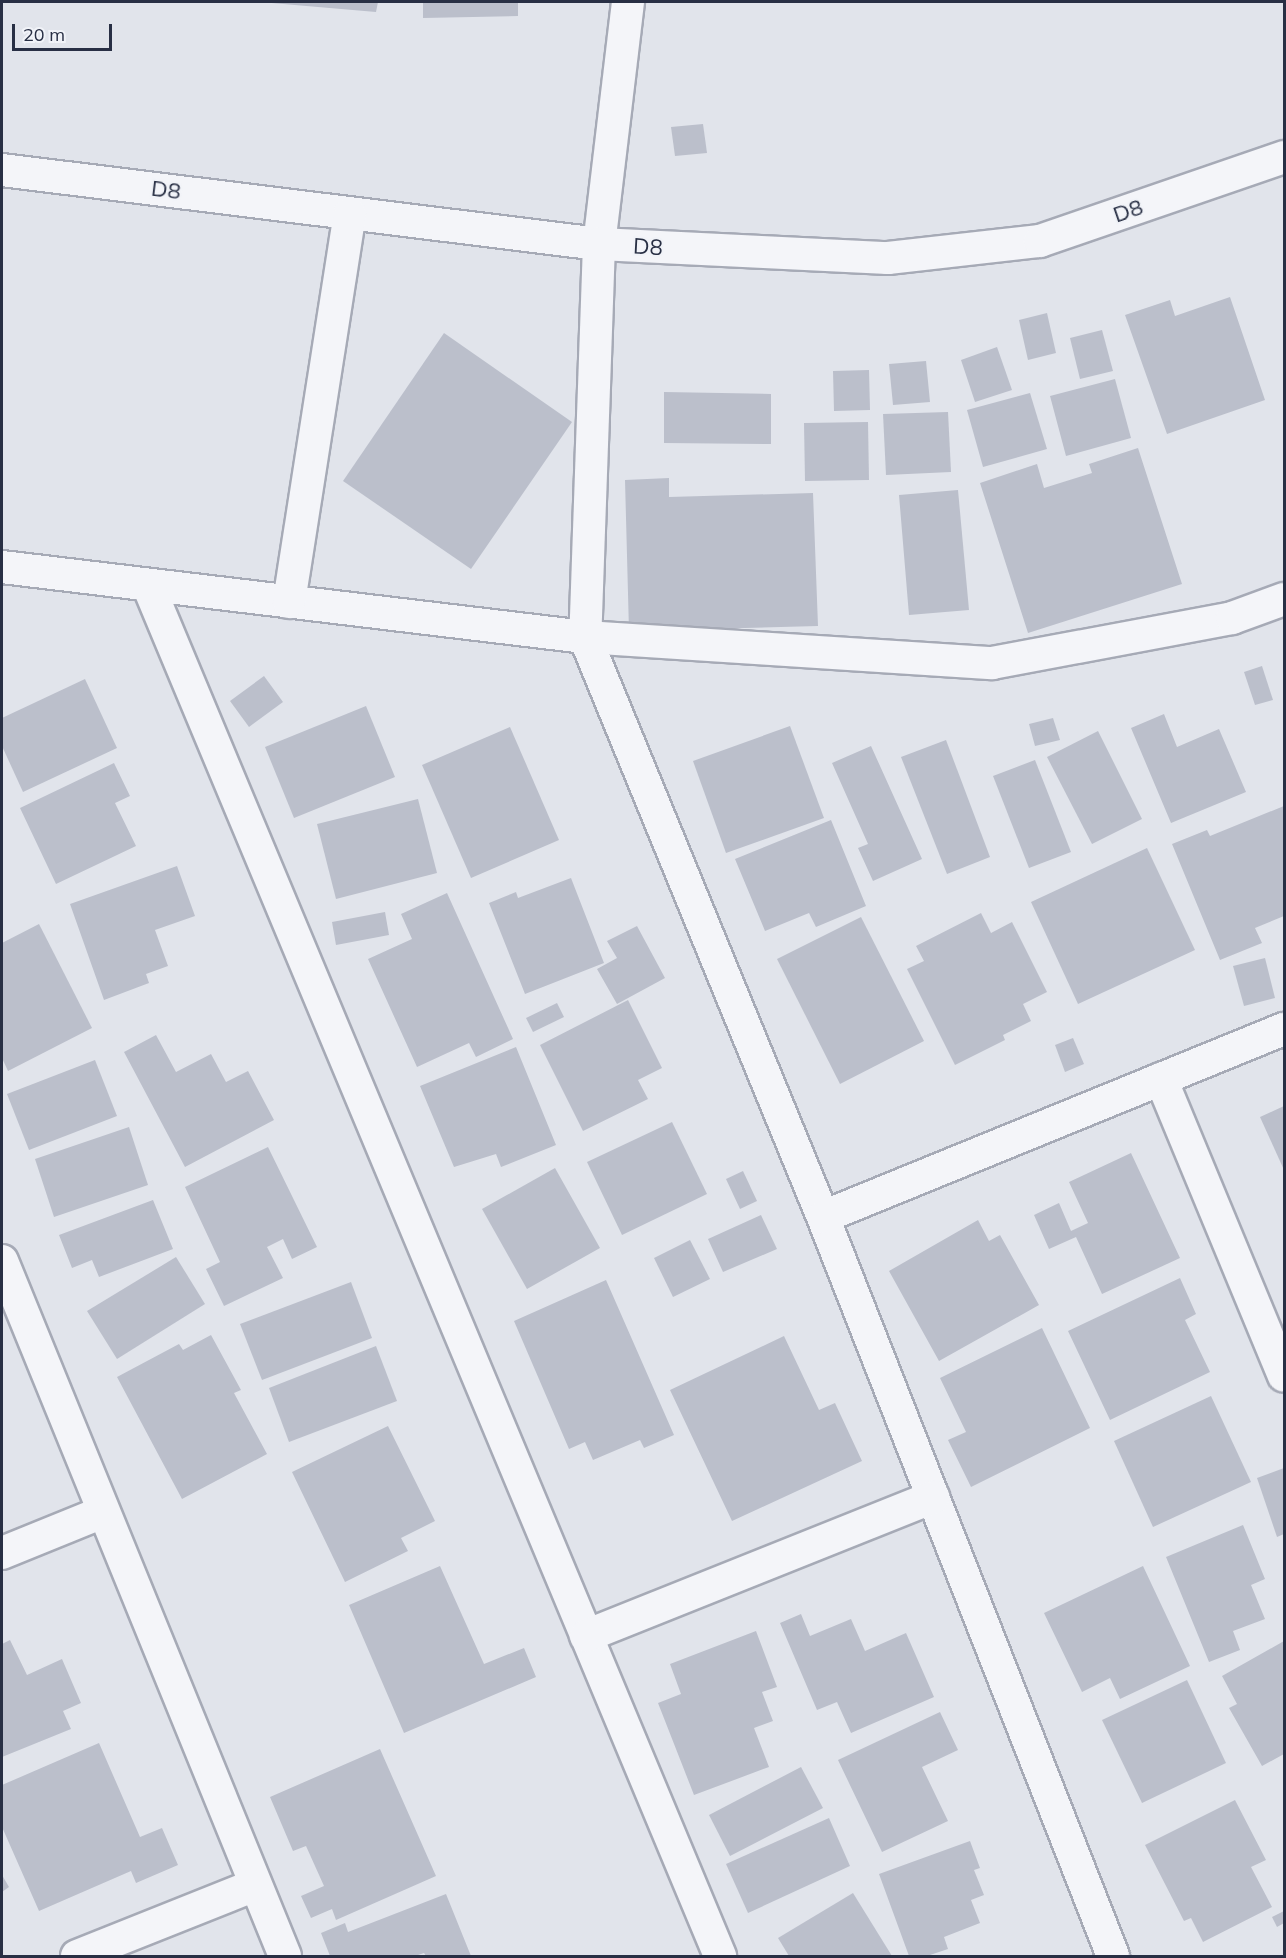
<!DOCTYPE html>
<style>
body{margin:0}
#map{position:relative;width:1286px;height:1958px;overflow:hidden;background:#e1e4eb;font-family:Mulish,sans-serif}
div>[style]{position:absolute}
.building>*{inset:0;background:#bbbfcb}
.roads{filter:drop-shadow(2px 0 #a6aab6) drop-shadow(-2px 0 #a6aab6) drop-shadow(0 2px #a6aab6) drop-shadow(0 -2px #a6aab6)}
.minor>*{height:32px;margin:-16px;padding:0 16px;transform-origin:16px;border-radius:16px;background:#f4f5f9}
span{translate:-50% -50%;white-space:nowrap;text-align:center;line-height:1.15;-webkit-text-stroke:4.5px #f1f3f8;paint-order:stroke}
.street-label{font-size:22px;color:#282f44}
.frame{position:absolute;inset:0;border:3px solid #282f44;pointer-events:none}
.scale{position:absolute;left:12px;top:24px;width:100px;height:27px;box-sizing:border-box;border:3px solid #282f44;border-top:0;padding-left:8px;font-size:18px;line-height:21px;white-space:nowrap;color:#282f44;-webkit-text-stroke:4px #f1f3f8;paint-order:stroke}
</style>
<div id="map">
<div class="building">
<i style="clip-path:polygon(260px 2px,378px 2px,376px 12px)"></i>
<i style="clip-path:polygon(423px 2px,518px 2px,518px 16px,423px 18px)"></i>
<i style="clip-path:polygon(703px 124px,707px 153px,675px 156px,671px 127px)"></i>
<i style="clip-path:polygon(1230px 297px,1265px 400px,1167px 434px,1125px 315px,1170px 300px,1175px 316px)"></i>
<i style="clip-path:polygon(1047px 313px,1056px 353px,1028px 360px,1019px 320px)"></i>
<i style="clip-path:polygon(1102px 330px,1113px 371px,1080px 379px,1070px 338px)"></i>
<i style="clip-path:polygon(444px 333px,572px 422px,471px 569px,343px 481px)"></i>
<i style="clip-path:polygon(997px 347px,1012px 390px,975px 402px,961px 360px)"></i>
<i style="clip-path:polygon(926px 361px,930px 402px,893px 405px,889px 364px)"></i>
<i style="clip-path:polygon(869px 370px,870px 410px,834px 411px,833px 371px)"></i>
<i style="clip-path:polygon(1115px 379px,1131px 438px,1066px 456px,1050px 396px)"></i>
<i style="clip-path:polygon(664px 392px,771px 394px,771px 444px,664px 443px)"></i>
<i style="clip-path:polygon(1030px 393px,1047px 449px,983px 467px,967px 410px)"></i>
<i style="clip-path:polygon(948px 412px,951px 472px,886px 475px,883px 414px)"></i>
<i style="clip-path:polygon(868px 422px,869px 480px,805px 481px,804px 423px)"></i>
<i style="clip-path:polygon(1138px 448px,1182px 584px,1028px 633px,980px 483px,1037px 464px,1044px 488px,1092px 473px,1089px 464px)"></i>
<i style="clip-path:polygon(669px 478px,669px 497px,813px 493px,818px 626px,629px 631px,625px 480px)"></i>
<i style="clip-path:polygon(958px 490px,969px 610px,909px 615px,899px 495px)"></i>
<i style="clip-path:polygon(1262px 666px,1273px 700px,1255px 705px,1244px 672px)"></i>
<i style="clip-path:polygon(264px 676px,283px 702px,249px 727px,230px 701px)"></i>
<i style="clip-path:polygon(85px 679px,117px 748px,23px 792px,2px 746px,2px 718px)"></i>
<i style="clip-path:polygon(366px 706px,395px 777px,294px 818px,265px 747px)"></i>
<i style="clip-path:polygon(1164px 714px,1177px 747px,1219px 729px,1246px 792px,1171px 823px,1131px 728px)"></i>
<i style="clip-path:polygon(1053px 718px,1060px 740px,1035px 746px,1029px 724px)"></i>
<i style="clip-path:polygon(790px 726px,824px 818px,726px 853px,693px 761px)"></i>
<i style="clip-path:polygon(510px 727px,559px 840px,471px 878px,422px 765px)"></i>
<i style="clip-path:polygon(1098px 731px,1142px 819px,1092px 844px,1047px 757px)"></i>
<i style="clip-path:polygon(946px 740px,990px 857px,947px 874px,901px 757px)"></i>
<i style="clip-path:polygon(871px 746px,922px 859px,873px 881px,858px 848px,868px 844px,832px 763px)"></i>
<i style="clip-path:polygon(1035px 760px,1071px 852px,1029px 868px,993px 776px)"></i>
<i style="clip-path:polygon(114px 763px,130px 796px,115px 803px,136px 846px,56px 884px,20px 808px)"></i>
<i style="clip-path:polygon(418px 799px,437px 873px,336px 899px,317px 824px)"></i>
<i style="clip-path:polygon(1284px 806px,1284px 916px,1255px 928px,1262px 943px,1220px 960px,1172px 844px,1207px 830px,1210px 836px)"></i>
<i style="clip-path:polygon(831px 820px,866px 906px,816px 927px,809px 913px,765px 931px,735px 859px)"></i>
<i style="clip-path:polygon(1147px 848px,1195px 950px,1078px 1004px,1031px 902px)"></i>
<i style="clip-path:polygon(177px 866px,195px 916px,155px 930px,168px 966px,146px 974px,149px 983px,104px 1000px,70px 904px)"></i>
<i style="clip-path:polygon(571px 878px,604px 963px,525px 994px,489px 903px,516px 892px,518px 898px)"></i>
<i style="clip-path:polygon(447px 893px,513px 1039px,476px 1057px,469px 1043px,417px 1067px,368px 959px,412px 939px,401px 914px)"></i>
<i style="clip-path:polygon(385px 912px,389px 935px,336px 945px,332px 922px)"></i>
<i style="clip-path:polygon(981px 913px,991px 933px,1012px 922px,1047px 992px,1023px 1004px,1031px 1021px,1003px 1035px,1005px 1040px,955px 1065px,907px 969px,924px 961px,916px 946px)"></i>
<i style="clip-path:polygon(861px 917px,924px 1041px,840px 1084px,777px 959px)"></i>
<i style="clip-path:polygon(39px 924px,92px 1028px,8px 1071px,2px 1058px,2px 943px)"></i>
<i style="clip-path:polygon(637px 926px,665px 978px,617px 1004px,597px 969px,617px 958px,607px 941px)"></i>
<i style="clip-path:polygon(1265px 958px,1275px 998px,1244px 1006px,1233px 966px)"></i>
<i style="clip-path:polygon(628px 1000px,662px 1068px,638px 1080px,648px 1099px,583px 1131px,540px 1045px)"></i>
<i style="clip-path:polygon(557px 1003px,564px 1017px,533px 1032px,526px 1018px)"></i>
<i style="clip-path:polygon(156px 1035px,176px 1072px,211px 1054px,226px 1082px,248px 1071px,274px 1120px,185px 1167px,124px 1052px)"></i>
<i style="clip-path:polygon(1073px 1038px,1084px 1064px,1065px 1072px,1055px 1045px)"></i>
<i style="clip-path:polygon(516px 1047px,556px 1145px,501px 1167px,496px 1154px,454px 1167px,420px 1086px)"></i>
<i style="clip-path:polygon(95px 1060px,117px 1116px,29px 1150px,7px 1094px)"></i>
<i style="clip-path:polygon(1284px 1106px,1284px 1170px,1260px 1117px)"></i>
<i style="clip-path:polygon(672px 1122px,707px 1194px,622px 1235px,587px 1162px)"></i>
<i style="clip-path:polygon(129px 1127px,148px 1185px,54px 1217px,35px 1159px)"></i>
<i style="clip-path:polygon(268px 1147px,317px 1247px,292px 1259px,283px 1239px,267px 1247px,283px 1278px,224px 1306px,206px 1269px,220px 1262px,185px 1187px)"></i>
<i style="clip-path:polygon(1131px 1153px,1180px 1258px,1102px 1294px,1076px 1237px,1049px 1249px,1034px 1215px,1059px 1203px,1071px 1231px,1088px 1223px,1069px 1182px)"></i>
<i style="clip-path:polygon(555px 1168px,600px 1248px,527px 1289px,482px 1209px)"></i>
<i style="clip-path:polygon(743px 1171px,757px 1201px,740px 1209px,726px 1179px)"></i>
<i style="clip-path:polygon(153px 1200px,173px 1249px,99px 1277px,92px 1260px,72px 1268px,59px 1235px)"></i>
<i style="clip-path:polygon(761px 1215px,777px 1249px,723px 1272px,708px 1239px)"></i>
<i style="clip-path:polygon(978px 1220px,989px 1241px,1000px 1235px,1039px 1305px,939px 1361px,889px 1271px)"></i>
<i style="clip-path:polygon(690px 1240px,710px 1279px,673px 1297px,654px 1258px)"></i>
<i style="clip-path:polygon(176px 1257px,205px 1304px,117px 1359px,87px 1311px)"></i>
<i style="clip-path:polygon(1180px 1278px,1196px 1314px,1185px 1320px,1210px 1372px,1110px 1420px,1068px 1331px)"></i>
<i style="clip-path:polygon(606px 1280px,674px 1435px,644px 1448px,640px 1440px,593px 1460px,585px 1442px,569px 1449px,514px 1321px)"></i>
<i style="clip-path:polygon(351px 1282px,372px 1338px,262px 1380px,240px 1324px)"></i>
<i style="clip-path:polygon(1042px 1328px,1090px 1428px,971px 1487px,948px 1440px,966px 1432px,940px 1378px)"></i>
<i style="clip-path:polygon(211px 1335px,241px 1390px,234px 1393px,267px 1454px,182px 1499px,117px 1377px,179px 1344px,183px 1350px)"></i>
<i style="clip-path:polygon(784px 1336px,819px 1410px,835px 1403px,862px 1461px,732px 1521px,670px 1390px)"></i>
<i style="clip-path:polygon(376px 1346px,397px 1401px,289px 1442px,269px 1388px)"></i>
<i style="clip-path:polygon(1211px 1396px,1251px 1482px,1153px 1527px,1114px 1441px)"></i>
<i style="clip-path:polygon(388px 1426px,435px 1521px,401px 1538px,408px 1551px,345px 1582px,292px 1472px)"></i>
<i style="clip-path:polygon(1284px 1468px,1284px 1534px,1277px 1537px,1257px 1478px)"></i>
<i style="clip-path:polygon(1243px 1525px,1265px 1579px,1251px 1585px,1265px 1619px,1233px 1631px,1240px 1650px,1209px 1662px,1166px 1557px)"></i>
<i style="clip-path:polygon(440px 1566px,484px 1664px,524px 1648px,536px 1677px,404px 1733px,349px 1605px)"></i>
<i style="clip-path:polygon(1143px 1566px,1190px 1666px,1120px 1699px,1110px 1678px,1082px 1692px,1044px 1613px)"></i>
<i style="clip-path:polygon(801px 1614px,810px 1636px,851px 1619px,865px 1651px,906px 1633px,934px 1697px,851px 1733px,837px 1702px,817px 1710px,780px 1623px)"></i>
<i style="clip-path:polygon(756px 1631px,777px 1687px,762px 1692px,773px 1721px,754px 1728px,769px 1767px,694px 1795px,658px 1703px,681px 1694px,670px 1664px)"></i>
<i style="clip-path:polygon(10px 1640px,27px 1675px,62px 1659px,81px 1703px,63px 1711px,71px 1729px,2px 1757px,2px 1644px)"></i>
<i style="clip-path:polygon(1284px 1641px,1284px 1754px,1262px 1766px,1229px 1708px,1237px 1704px,1222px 1676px)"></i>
<i style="clip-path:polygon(1187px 1680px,1226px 1763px,1142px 1803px,1102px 1720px)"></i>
<i style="clip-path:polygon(940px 1712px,958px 1750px,922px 1767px,948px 1821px,882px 1852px,838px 1760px)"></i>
<i style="clip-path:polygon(99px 1743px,140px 1837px,162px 1828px,178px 1865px,136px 1883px,131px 1871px,39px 1911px,2px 1827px,2px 1785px)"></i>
<i style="clip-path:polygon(380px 1749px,436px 1876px,336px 1920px,332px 1909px,311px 1918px,301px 1896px,324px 1886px,306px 1846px,293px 1851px,270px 1797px)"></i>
<i style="clip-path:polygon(801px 1767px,823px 1808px,730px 1856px,709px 1815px)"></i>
<i style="clip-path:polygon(1235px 1800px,1266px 1860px,1251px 1867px,1272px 1907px,1203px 1942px,1191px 1918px,1184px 1921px,1145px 1845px)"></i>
<i style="clip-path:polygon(829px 1818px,850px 1866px,748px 1913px,726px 1864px)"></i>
<i style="clip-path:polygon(970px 1841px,980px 1868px,974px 1870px,984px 1895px,971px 1900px,980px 1923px,944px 1937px,948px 1949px,927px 1956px,909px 1956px,879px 1874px)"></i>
<i style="clip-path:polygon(2px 1875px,9px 1887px,2px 1892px)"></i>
<i style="clip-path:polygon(853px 1893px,892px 1956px,789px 1956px,778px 1938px)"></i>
<i style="clip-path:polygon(446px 1894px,471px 1956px,426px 1956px,424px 1953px,415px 1956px,330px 1956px,321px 1933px,345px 1923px,348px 1932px)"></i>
<i style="clip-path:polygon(1284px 1911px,1284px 1923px,1277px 1927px,1272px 1917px)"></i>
</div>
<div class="roads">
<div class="minor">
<i style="left:628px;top:2px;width:244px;rotate:96.8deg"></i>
<i style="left:599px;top:244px;width:393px;rotate:92deg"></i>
<i style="left:585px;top:637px;width:627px;rotate:67.69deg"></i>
<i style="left:823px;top:1217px;width:794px;rotate:68.57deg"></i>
<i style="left:2px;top:170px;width:602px;rotate:7.07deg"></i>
<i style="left:599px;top:244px;width:289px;rotate:2.8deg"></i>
<i style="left:888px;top:258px;width:153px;rotate:-6.4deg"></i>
<i style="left:1040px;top:241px;width:258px;rotate:-19deg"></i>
<i style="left:2px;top:567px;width:587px;rotate:6.85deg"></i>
<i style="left:585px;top:637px;width:408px;rotate:3.7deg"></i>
<i style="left:992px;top:663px;width:244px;rotate:-10.6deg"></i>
<i style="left:1232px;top:618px;width:55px;rotate:-20.1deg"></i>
<i style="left:148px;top:585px;width:1486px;rotate:67.35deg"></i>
<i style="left:289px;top:602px;width:393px;rotate:-81.1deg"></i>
<i style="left:1161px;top:1079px;width:321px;rotate:67.5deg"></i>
<i style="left:823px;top:1217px;width:498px;rotate:-22.2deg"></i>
<i style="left:2px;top:1261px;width:750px;rotate:67.84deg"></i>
<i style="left:2px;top:1553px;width:109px;rotate:-22.1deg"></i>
<i style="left:586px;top:1636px;width:374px;rotate:-21.8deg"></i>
<i style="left:77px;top:1956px;width:192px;rotate:-21.7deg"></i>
</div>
</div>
<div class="street-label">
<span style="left:166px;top:190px;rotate:7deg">D8</span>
<span style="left:1128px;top:211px;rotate:-19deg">D8</span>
<span style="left:648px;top:247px;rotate:3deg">D8</span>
</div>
<div class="frame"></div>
<div class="scale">20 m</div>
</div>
